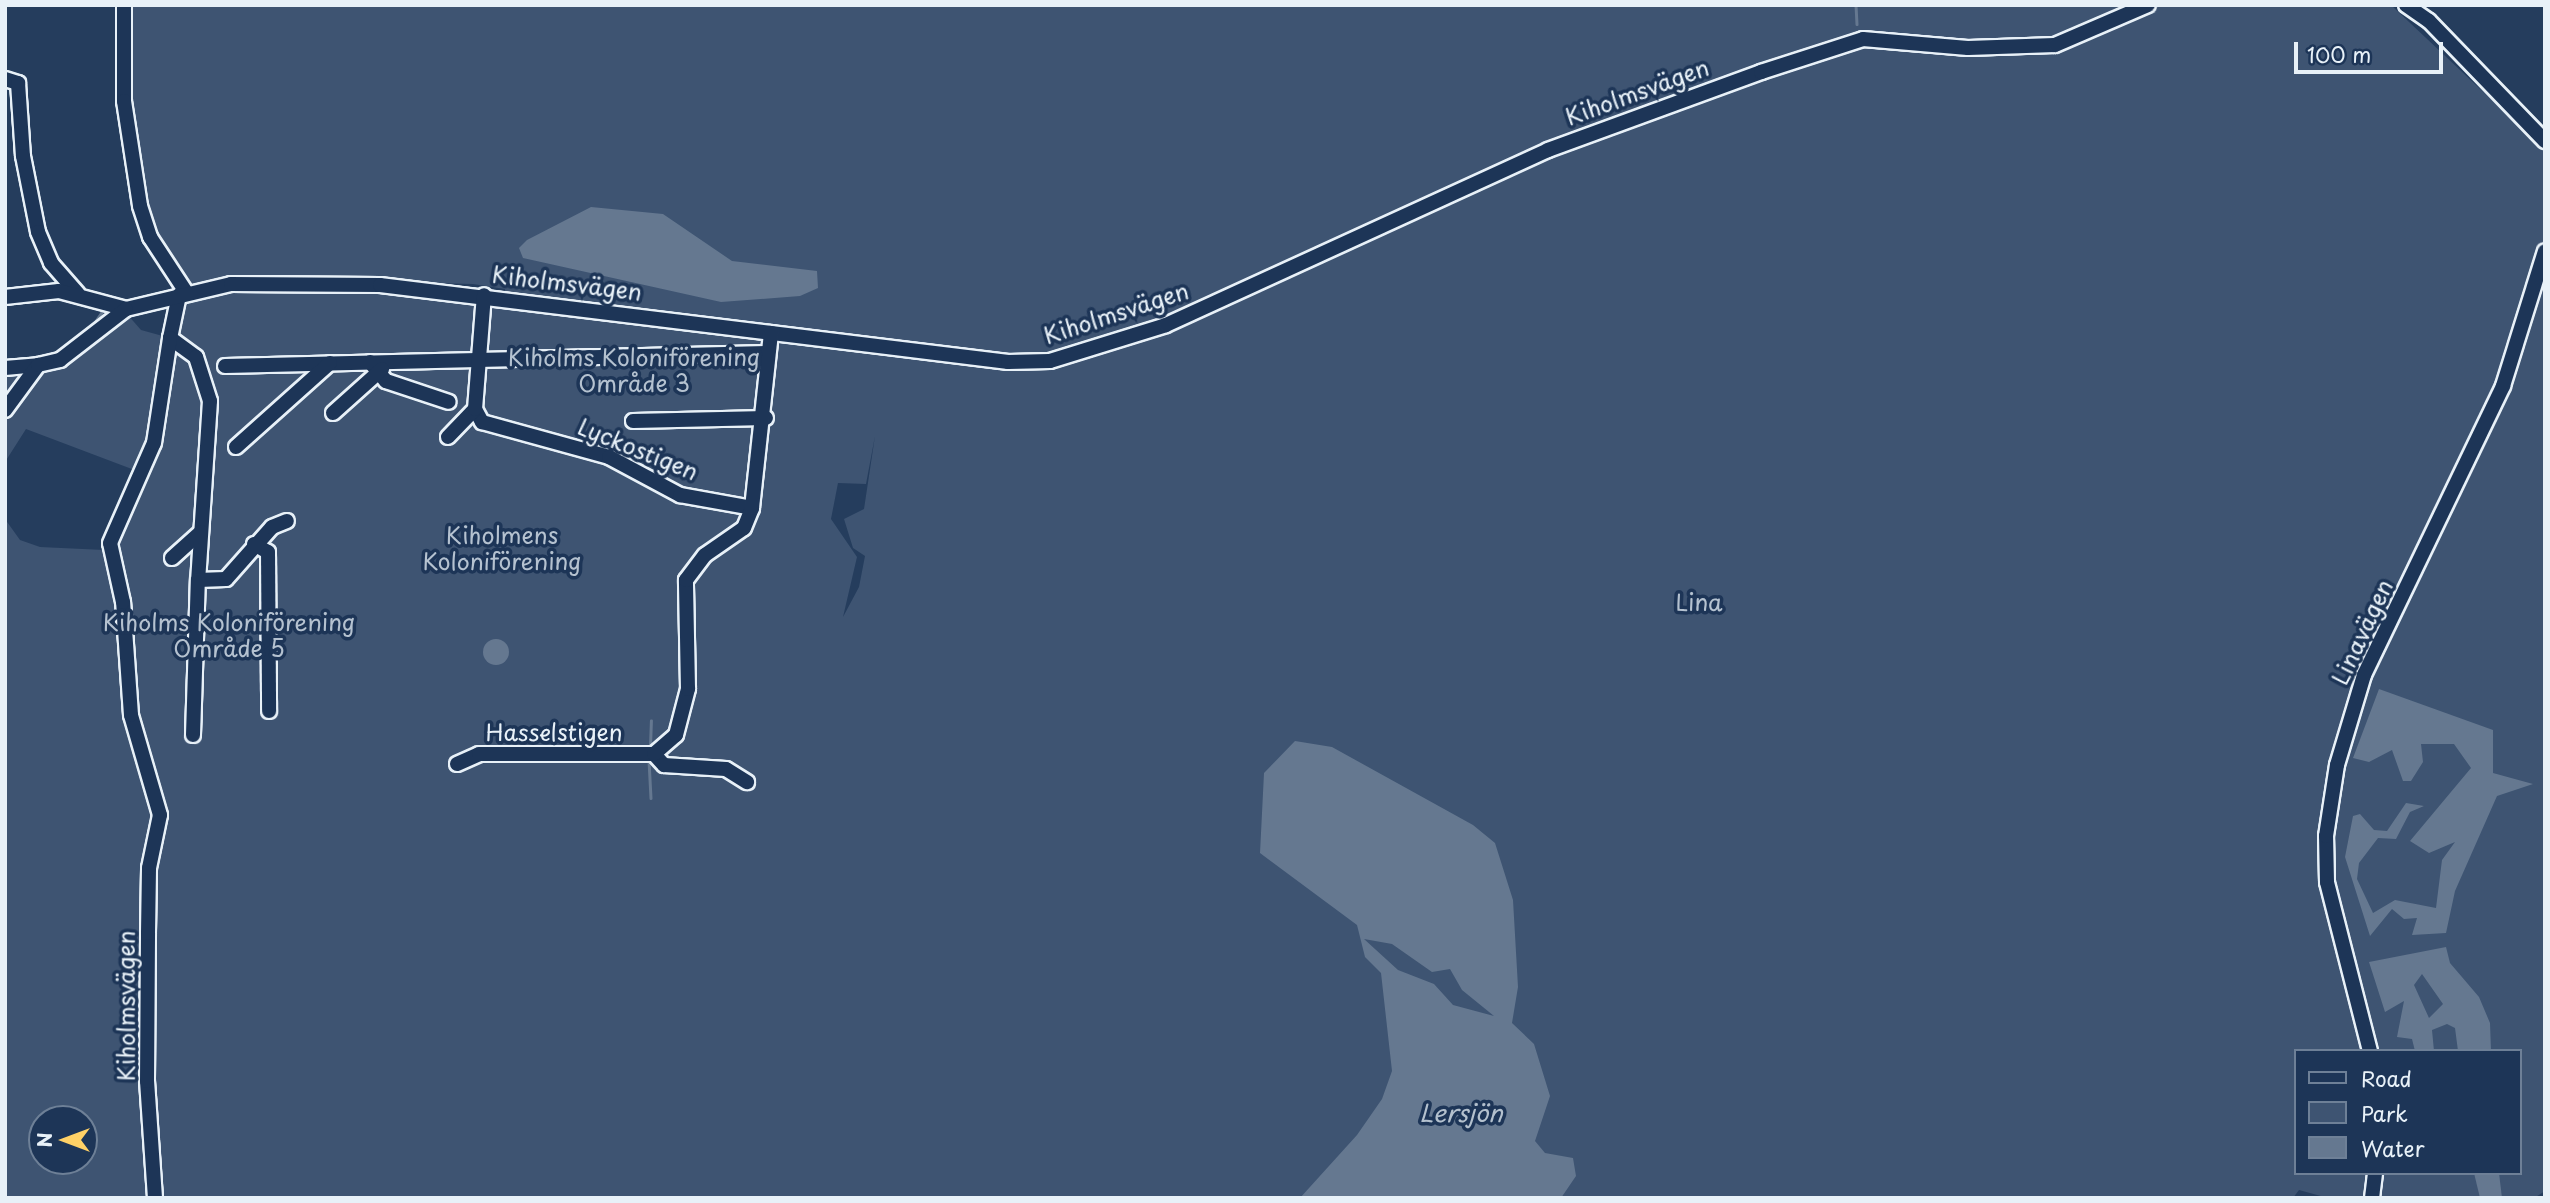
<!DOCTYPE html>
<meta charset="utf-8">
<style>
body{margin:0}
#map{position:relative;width:2550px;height:1203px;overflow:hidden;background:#253d5d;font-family:"Playpen Sans",sans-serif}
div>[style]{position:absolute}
.green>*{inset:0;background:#3e5472}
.water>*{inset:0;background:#657890}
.round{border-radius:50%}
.stream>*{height:2.5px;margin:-1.25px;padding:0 1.25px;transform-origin:1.25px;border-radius:1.25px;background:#657890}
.roads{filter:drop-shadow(2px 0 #e8f1f8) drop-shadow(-2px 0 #e8f1f8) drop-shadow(0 2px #e8f1f8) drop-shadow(0 -2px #e8f1f8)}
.minor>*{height:14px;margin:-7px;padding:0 7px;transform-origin:7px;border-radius:7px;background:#1d3557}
span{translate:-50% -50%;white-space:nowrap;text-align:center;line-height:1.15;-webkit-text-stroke:7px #1d3557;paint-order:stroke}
.street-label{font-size:23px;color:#e8f1f8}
.park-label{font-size:23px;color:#b5c2d0}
.water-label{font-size:24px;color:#b4c1ce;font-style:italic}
.frame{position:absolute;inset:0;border:7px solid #e8f1f8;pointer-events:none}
.legend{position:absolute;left:2294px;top:1049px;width:228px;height:126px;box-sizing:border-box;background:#1d3557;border:2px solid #6e8097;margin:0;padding:9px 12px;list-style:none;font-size:21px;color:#e8f1f8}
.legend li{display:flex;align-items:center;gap:14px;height:35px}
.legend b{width:35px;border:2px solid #6e8097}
.north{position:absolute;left:28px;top:1105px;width:70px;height:70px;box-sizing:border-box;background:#1d3557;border:2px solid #6e8097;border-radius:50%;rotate:270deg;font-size:19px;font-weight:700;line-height:28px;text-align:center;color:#e8f1f8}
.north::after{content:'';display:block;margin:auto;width:24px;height:32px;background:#ffd166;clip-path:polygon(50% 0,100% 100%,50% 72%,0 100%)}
.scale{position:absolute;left:2294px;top:42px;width:149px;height:32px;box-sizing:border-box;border:4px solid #e8f1f8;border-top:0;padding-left:9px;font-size:21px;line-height:24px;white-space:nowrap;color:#e8f1f8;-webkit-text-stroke:5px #1d3557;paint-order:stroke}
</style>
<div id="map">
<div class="green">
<i style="clip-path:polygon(evenodd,124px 5px,2391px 5px,2545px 150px,2545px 1191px,2534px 1198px,2328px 1198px,2299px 1190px,2293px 1198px,5px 1198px,5px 519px,20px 540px,40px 547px,104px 550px,116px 541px,145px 474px,26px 429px,5px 462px,5px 368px,39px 365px,127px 314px,141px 330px,170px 338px,184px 300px,210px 290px,381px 289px,505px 300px,505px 289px,473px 284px,218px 278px,186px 292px,150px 237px,124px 101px,124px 5px,875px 436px,864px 509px,844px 519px,853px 548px,865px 556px,859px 587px,843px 617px,857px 557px,831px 519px,838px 483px,866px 484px,875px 436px,124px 5px,2296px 1051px,2520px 1051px,2520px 1173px,2296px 1173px,2296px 1051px,124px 5px,42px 1119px,84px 1119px,84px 1161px,42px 1161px,42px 1119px)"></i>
</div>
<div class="water">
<i style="clip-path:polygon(591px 207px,663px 214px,732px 261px,817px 271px,818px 288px,800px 296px,721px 302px,523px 258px,519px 248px,527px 240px)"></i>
<i class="round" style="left:483px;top:639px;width:26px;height:26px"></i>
<i style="clip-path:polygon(2379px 689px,2493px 730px,2493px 773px,2533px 784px,2497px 796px,2455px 891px,2446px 933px,2412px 935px,2417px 918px,2404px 919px,2392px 909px,2370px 936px,2345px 857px,2353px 816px,2360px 814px,2374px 830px,2387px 831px,2406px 803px,2424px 806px,2410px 812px,2396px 839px,2378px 838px,2359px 863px,2357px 879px,2373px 913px,2395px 900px,2436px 908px,2442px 860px,2455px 842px,2429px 853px,2410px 841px,2471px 768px,2454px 744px,2421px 744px,2423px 762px,2411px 781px,2403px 781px,2392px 750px,2369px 762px,2353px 758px)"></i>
<i style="clip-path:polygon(evenodd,1295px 741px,1332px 747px,1473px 825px,1495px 843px,1513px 900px,1518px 987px,1512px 1023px,1534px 1044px,1550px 1096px,1535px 1141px,1545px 1153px,1573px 1158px,1576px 1176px,1561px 1198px,1300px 1198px,1357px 1135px,1382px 1099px,1392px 1071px,1381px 973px,1365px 957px,1357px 925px,1260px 853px,1264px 773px,1295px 741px,1364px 939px,1392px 944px,1432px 972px,1450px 969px,1462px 990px,1494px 1016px,1453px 1005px,1434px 984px,1398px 970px,1364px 939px)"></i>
<i style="clip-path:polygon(evenodd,2446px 947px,2450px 963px,2479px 997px,2490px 1023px,2491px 1051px,2458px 1051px,2455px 1028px,2447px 1024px,2432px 1030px,2434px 1051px,2415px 1051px,2412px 1039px,2397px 1037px,2404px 1001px,2385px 1012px,2369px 962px,2446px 947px,2422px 974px,2443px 1004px,2429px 1018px,2414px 985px,2422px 974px)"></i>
<i style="clip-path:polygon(2474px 1173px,2499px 1173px,2502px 1198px,2480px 1198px)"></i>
</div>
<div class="stream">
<i style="left:1856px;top:5px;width:19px;rotate:87deg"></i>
<i style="left:95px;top:322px;width:14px;rotate:-56deg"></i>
<i style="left:19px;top:403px;width:43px;rotate:-52.6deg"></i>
<i style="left:650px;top:747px;width:26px;rotate:-88deg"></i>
<i style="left:649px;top:760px;width:38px;rotate:87deg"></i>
</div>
<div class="roads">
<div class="minor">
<i style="left:124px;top:5px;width:96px;rotate:90deg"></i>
<i style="left:124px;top:101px;width:106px;rotate:81.3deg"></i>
<i style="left:140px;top:206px;width:33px;rotate:72deg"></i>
<i style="left:150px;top:237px;width:66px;rotate:56.8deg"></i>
<i style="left:2406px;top:5px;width:28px;rotate:35deg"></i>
<i style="left:2429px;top:21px;width:167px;rotate:46deg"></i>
<i style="left:5px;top:79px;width:14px;rotate:17deg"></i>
<i style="left:18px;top:83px;width:73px;rotate:86.1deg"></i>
<i style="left:23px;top:156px;width:77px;rotate:78.8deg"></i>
<i style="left:38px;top:232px;width:34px;rotate:67deg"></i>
<i style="left:51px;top:263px;width:41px;rotate:48.9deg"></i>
<i style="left:179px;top:295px;width:44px;rotate:101.8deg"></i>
<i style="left:170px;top:338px;width:32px;rotate:36deg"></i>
<i style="left:196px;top:357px;width:46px;rotate:72.3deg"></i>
<i style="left:210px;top:401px;width:179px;rotate:93.8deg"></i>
<i style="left:198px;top:580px;width:28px;rotate:-2deg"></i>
<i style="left:226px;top:579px;width:69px;rotate:-48.5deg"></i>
<i style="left:272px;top:527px;width:16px;rotate:-22deg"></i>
<i style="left:5px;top:297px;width:54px;rotate:-6.3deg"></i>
<i style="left:59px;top:291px;width:69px;rotate:15deg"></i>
<i style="left:126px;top:309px;width:108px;rotate:-13.4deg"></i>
<i style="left:231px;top:284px;width:149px;rotate:0.4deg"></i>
<i style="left:380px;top:285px;width:633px;rotate:6.99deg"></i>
<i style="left:1008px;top:362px;width:42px;rotate:-1.4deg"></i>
<i style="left:1050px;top:361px;width:121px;rotate:-17.2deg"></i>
<i style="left:1166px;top:325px;width:420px;rotate:-24.6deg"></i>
<i style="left:1548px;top:150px;width:227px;rotate:-20.1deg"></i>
<i style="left:1761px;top:72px;width:107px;rotate:-17.9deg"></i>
<i style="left:1863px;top:39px;width:105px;rotate:4.9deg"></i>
<i style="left:1968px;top:48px;width:87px;rotate:-2deg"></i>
<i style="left:2055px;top:45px;width:101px;rotate:-23.3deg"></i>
<i style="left:370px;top:362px;width:25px;rotate:50deg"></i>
<i style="left:386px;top:381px;width:66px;rotate:18.4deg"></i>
<i style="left:225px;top:366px;width:542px;rotate:-1.37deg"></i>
<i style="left:5px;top:368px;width:33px;rotate:-5deg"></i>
<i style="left:475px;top:409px;width:15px;rotate:62deg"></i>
<i style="left:482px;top:422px;width:132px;rotate:15.4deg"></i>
<i style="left:609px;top:457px;width:81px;rotate:28.2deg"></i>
<i style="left:680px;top:495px;width:73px;rotate:10.2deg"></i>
<i style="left:5px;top:410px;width:56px;rotate:-53.7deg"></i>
<i style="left:38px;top:365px;width:23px;rotate:-13deg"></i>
<i style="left:60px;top:360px;width:83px;rotate:-37.7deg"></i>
<i style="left:333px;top:413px;width:66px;rotate:-41.9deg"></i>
<i style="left:633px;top:421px;width:133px;rotate:-1.3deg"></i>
<i style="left:448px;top:437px;width:39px;rotate:-46deg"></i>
<i style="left:475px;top:409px;width:114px;rotate:-85.5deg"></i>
<i style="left:236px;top:447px;width:126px;rotate:-41.8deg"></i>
<i style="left:254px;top:544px;width:16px;rotate:30deg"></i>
<i style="left:268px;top:552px;width:159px;rotate:89.6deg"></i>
<i style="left:172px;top:558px;width:39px;rotate:-42deg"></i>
<i style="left:193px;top:735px;width:155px;rotate:-88.2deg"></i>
<i style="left:654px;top:754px;width:15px;rotate:48deg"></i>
<i style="left:664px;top:765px;width:62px;rotate:3.7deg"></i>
<i style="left:726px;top:769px;width:25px;rotate:32deg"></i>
<i style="left:457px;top:764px;width:24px;rotate:-24deg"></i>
<i style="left:479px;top:754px;width:175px"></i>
<i style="left:654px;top:754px;width:29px;rotate:-41deg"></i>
<i style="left:676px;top:735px;width:48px;rotate:-75.4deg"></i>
<i style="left:688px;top:689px;width:109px;rotate:-91.1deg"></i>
<i style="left:686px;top:580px;width:31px;rotate:-53deg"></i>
<i style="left:705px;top:555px;width:47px;rotate:-34.7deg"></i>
<i style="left:744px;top:528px;width:22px;rotate:-68deg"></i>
<i style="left:752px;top:508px;width:176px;rotate:-83.8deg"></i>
<i style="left:2370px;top:1051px;width:174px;rotate:-104.3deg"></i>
<i style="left:2327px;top:882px;width:46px;rotate:-91.2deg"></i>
<i style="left:2326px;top:836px;width:72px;rotate:-81.2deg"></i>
<i style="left:2337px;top:765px;width:94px;rotate:-73.3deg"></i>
<i style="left:2364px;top:675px;width:321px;rotate:-64.3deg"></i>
<i style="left:2503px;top:386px;width:141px;rotate:-72.7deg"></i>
<i style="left:155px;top:1198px;width:117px;rotate:-93.9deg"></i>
<i style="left:147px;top:1081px;width:148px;rotate:-89.6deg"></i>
<i style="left:148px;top:933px;width:65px;rotate:-89.1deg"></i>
<i style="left:149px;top:868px;width:54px;rotate:-78.3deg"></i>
<i style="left:160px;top:815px;width:104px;rotate:-106.2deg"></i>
<i style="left:131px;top:715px;width:113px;rotate:-94deg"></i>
<i style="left:123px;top:602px;width:60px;rotate:-102.4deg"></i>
<i style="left:110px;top:543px;width:109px;rotate:-66.3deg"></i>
<i style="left:154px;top:443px;width:106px;rotate:-81.3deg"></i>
<i style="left:2372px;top:1198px;width:25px;rotate:-83deg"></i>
</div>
</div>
<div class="street-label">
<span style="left:1637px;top:92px;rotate:-20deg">Kiholmsvägen</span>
<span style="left:567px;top:283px;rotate:7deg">Kiholmsvägen</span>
<span style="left:1116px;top:313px;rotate:-18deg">Kiholmsvägen</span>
<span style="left:638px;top:449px;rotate:22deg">Lyckostigen</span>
<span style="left:2362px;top:632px;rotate:-65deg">Linavägen</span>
<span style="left:554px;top:732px">Hasselstigen</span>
<span style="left:126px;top:1006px;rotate:-90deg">Kiholmsvägen</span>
</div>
<div class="park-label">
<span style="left:634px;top:370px">Kiholms Koloniförening<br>Område 3</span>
<span style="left:502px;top:548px">Kiholmens<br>Koloniförening</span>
<span style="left:1699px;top:602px">Lina</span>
<span style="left:229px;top:635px">Kiholms Koloniförening<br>Område 5</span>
</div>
<div class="water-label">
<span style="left:1461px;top:1113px">Lersjön</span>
</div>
<div class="frame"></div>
<ul class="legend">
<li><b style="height:9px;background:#1d3557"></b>Road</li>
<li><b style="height:19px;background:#3e5472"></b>Park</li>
<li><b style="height:19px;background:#657890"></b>Water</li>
</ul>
<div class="north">N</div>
<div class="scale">100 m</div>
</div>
